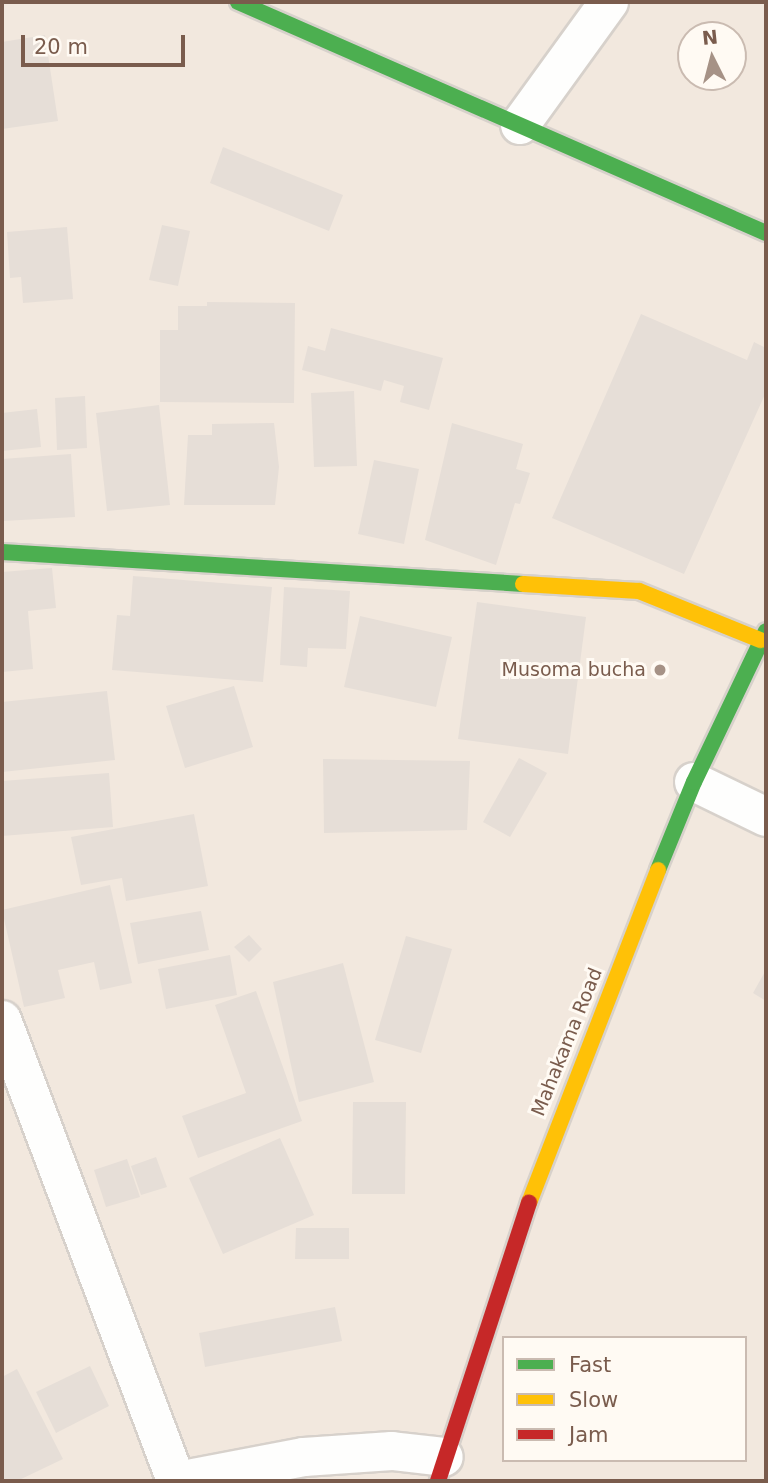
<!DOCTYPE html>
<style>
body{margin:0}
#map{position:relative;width:768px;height:1483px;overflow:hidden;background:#f9f5f0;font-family:"DejaVu Sans",sans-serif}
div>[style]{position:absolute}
.residential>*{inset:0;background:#f2e8de}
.building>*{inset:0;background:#e6ded7}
.roads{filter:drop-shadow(2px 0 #d7d1cb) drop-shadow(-2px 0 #d7d1cb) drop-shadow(0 2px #d7d1cb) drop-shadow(0 -2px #d7d1cb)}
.street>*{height:38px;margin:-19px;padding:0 19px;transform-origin:19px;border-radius:19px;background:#fefefd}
.fast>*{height:16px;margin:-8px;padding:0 8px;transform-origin:8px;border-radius:8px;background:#4caf50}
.slow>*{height:16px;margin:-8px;padding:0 8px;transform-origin:8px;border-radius:8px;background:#ffc107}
.jam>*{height:16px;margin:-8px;padding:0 8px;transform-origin:8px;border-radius:8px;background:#c62828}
.dots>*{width:19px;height:19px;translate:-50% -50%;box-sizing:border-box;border:4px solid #fffaf3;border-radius:50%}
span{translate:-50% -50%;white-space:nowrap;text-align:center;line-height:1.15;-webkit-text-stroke:6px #fffaf3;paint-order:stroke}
.poi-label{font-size:19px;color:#7a5c4d}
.right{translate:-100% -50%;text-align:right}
.street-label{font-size:19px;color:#7a5c4d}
.frame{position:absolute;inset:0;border:4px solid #7a5c4d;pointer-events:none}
.legend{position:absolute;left:502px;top:1336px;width:245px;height:126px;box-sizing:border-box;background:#fffaf3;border:2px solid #cabbb1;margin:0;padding:9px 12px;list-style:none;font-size:21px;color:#7a5c4d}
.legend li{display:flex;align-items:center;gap:14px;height:35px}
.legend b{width:35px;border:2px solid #cabbb1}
.north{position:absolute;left:677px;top:21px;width:70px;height:70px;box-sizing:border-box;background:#fffaf3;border:2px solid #cabbb1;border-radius:50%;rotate:354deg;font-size:19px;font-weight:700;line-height:28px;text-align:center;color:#7a5c4d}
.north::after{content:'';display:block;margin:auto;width:24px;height:32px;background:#a69286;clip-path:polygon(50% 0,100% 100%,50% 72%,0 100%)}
.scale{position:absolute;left:21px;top:35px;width:164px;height:32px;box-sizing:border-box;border:4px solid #7a5c4d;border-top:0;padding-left:9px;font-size:21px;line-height:24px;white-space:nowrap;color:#7a5c4d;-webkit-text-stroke:5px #fffaf3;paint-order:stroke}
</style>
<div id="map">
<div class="residential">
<i style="clip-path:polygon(evenodd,2px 2px,766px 2px,766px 1481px,2px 1481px,2px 2px,691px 35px,733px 35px,733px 77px,691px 77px,691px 35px,2px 2px,504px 1338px,745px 1338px,745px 1460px,504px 1460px,504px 1338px)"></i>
</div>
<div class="building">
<i style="clip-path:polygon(45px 35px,58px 121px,2px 129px,2px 42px)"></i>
<i style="clip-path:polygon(223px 147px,343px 195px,329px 231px,210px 183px)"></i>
<i style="clip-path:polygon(162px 225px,190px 231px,178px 286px,149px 280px)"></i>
<i style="clip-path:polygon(67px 227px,73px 299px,23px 303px,21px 277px,10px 278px,7px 232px)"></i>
<i style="clip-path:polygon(207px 302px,295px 303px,294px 403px,160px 402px,160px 330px,178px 330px,178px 306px,207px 306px)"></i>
<i style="clip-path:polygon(641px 314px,747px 360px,754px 342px,766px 348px,766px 392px,684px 574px,552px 518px)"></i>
<i style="clip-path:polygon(331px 328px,443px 358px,429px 410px,400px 402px,404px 386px,384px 380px,381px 391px,302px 370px,308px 346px,325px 351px)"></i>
<i style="clip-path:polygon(354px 391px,357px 466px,314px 467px,311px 393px)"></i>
<i style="clip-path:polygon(85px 396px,87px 448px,57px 450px,55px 398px)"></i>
<i style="clip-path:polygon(159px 405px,170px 505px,107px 511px,96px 413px)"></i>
<i style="clip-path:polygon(37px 409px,41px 447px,2px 451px,2px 413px)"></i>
<i style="clip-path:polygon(274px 423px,279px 467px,275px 505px,184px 505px,188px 435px,212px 435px,212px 424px)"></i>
<i style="clip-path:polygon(452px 423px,523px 444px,516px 469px,530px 473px,520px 504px,515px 503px,496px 565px,425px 540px)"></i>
<i style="clip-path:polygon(71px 454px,75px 517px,3px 521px,2px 459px)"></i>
<i style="clip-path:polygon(374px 460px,419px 469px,404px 544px,358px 534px)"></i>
<i style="clip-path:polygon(52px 568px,56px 608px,28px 611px,33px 669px,2px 672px,2px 572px)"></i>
<i style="clip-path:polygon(133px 576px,272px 587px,263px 682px,112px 670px,117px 615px,130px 616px)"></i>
<i style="clip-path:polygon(284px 587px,350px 591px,346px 649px,308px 648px,307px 667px,280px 665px)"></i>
<i style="clip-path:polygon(477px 602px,586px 617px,568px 754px,458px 739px)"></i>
<i style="clip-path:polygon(360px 616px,452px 637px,436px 707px,344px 687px)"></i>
<i style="clip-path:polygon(234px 686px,253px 747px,185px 768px,166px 706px)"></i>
<i style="clip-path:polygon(107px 691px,115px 760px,2px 772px,2px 702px)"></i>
<i style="clip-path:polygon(519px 758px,547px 773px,510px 837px,483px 822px)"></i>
<i style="clip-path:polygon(323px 759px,470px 761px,467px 830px,324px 833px)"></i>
<i style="clip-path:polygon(109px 773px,113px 827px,2px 836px,2px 781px)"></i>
<i style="clip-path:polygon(194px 814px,208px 886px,126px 901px,122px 878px,81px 885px,71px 837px)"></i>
<i style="clip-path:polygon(110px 885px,132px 983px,100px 990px,94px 962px,58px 970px,65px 998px,24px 1007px,2px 910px)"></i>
<i style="clip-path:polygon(201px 911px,209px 950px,138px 964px,130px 923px)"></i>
<i style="clip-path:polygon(249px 935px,262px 949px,249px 962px,234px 947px)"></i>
<i style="clip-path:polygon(406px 936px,452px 949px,421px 1053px,375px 1040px)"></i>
<i style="clip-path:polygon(230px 955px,237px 995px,166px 1009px,158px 969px)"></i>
<i style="clip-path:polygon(343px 963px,374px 1082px,299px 1102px,273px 982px)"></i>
<i style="clip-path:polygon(766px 970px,766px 1001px,753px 993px)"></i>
<i style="clip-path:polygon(256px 991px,302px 1121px,198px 1158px,182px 1116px,246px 1093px,215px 1005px)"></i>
<i style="clip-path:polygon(353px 1102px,406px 1102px,405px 1194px,352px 1194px)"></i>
<i style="clip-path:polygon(280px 1138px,314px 1215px,223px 1254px,189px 1178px)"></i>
<i style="clip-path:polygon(156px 1157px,167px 1187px,141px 1195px,131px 1166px)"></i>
<i style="clip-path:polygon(127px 1159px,140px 1197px,106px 1207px,94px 1170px)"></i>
<i style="clip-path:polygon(296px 1228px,349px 1228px,349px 1259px,295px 1259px)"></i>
<i style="clip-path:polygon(335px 1307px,342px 1341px,205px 1367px,199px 1333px)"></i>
<i style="clip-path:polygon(90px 1366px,109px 1406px,56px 1433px,36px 1392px)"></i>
<i style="clip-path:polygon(17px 1369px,63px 1459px,17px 1481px,2px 1481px,2px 1377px)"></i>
</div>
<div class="roads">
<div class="street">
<i style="left:520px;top:125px;width:152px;rotate:-54.1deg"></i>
<i style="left:694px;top:782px;width:80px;rotate:25.9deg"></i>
<i style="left:2px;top:1020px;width:493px;rotate:69.3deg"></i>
<i style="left:178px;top:1481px;width:128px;rotate:-10.8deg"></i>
<i style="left:304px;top:1457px;width:88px;rotate:-3.9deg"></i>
<i style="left:392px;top:1451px;width:52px;rotate:6.6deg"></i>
</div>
<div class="fast">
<i style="left:238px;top:2px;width:576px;rotate:23.63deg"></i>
<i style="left:2px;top:552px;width:522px;rotate:3.51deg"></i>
<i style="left:658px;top:870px;width:95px;rotate:-67.8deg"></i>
<i style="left:694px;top:782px;width:167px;rotate:-64.5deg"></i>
</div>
<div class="slow">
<i style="left:523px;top:584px;width:116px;rotate:3.5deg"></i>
<i style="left:639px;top:591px;width:131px;rotate:22deg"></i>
<i style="left:529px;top:1203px;width:357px;rotate:-68.8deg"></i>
</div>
<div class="jam">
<i style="left:438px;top:1481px;width:293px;rotate:-71.9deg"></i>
</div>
</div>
<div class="dots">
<i style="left:660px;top:670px;background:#a69286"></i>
</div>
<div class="poi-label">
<span class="right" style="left:646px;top:670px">Musoma bucha</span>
</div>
<div class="street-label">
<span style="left:567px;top:1042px;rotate:-68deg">Mahakama Road</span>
</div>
<div class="frame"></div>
<ul class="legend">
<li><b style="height:9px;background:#4caf50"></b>Fast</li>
<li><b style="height:9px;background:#ffc107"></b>Slow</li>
<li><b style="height:9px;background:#c62828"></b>Jam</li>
</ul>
<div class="north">N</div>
<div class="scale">20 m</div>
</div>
